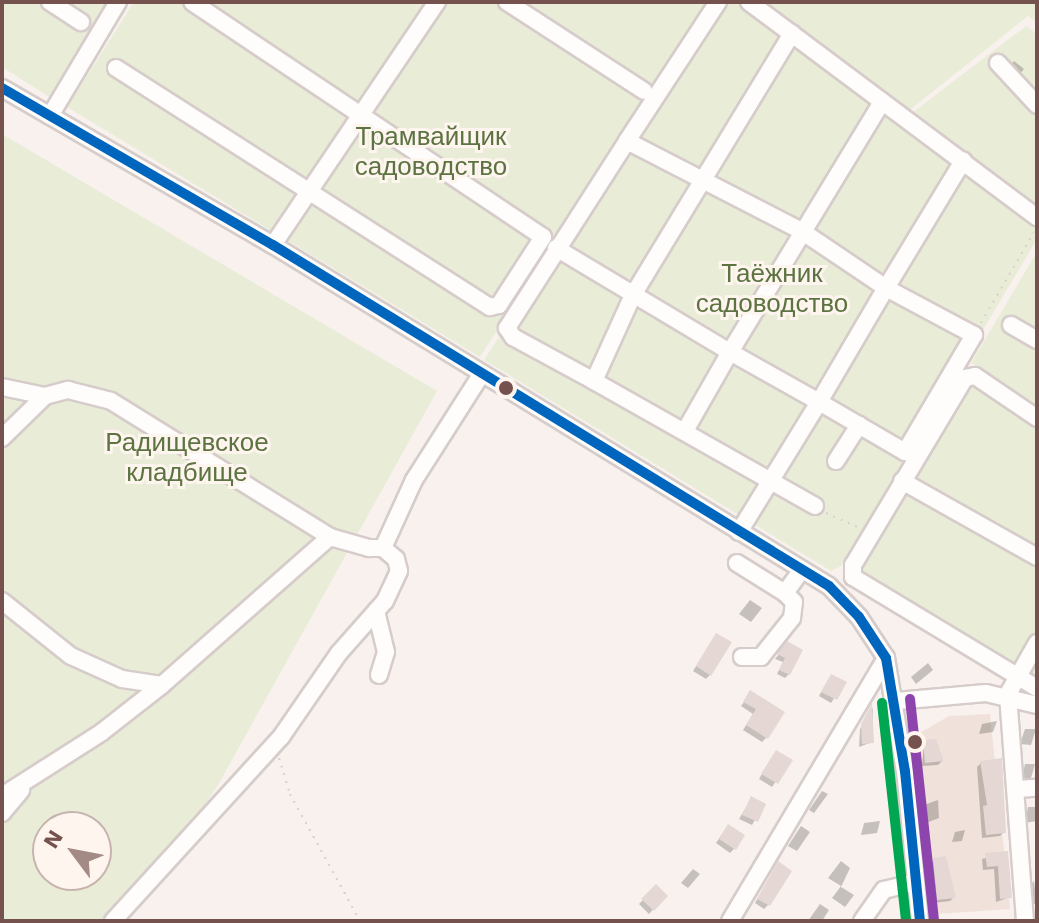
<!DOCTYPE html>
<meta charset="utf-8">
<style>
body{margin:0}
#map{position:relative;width:1039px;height:923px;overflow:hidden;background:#f8f1ed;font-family:"Work Sans",sans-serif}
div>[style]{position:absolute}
.residential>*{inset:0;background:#f0e2db}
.green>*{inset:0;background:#e9edd8}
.shadow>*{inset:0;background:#0003}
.building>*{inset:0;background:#e4d7d4}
.path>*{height:2px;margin-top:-1px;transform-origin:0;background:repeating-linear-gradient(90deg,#dad0cf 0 2px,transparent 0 8px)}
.roads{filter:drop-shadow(2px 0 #d6ccca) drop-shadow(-2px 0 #d6ccca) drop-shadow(0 2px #d6ccca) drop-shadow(0 -2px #d6ccca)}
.minor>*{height:16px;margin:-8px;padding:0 8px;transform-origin:8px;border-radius:8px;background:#fefdfc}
.bus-1>*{height:10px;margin:-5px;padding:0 5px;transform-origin:5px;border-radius:5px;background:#0065bd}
.bus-2>*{height:10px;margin:-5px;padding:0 5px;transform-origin:5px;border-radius:5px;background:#00a651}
.bus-3>*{height:10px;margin:-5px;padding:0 5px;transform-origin:5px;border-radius:5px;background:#8e44ad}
.dots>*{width:22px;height:22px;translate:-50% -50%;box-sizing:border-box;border:4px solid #fef5ef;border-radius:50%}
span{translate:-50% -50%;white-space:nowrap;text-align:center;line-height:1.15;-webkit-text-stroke:6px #fef5ef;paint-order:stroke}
.park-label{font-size:26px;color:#5d7442}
.frame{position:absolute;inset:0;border:4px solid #75524d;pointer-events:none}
.north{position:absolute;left:32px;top:811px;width:80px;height:80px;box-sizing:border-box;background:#fef5ef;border:2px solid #c7b4ae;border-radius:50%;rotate:302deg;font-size:22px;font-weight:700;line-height:32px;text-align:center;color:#75524d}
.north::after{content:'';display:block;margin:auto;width:28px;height:36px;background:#a38a85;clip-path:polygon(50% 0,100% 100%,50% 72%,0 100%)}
</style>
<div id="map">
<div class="residential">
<i style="clip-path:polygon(990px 714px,1010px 909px,936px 914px,918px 734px,949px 716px)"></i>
</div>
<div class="green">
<i style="clip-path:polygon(2px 2px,124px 2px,62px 105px,2px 67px)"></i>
<i style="clip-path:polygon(134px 2px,709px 2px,480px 357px,67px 107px)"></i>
<i style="clip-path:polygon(718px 2px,754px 2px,908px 116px,1026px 26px,1037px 34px,1037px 239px,843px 565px,831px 571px,484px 360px)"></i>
<i style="clip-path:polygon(757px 2px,1037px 2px,1037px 22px,1028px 16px,907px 112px)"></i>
<i style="clip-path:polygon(evenodd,2px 134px,437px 391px,218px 785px,127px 921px,2px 921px,2px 134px,48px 827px,96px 827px,96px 875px,48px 875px,48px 827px)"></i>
<i style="clip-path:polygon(1037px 252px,1037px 406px,971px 363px)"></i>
<i style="clip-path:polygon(965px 378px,1037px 418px,1037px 688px,853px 577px)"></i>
</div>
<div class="shadow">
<i style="clip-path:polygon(1014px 61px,1024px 69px,1018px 76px,1009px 66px)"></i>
<i style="clip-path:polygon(750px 600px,762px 608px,751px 622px,739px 614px)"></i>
<i style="clip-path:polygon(713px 639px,710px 675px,706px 679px,693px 671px)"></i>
<i style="clip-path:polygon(784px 648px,789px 674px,785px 678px,777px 674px,783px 662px,775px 659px)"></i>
<i style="clip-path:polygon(928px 663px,933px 670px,916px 684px,911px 677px)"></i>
<i style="clip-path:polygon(828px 680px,844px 683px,831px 703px,819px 696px)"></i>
<i style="clip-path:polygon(751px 693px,766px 738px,762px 742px,743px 730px,753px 714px,741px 706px)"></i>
<i style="clip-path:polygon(873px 708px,872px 742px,859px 747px,860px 729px)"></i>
<i style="clip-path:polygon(997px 721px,993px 732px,979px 734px,982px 724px)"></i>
<i style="clip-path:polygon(1025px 729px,1036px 729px,1031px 745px,1020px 744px)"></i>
<i style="clip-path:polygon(924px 742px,942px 761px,938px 765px,922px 766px)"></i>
<i style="clip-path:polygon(772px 757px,790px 761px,772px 787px,759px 779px)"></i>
<i style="clip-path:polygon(981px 763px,1004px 832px,1000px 836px,982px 838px,977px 767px)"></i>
<i style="clip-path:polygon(1025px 764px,1035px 764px,1031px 778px,1022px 778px)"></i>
<i style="clip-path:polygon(822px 791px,828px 794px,814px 813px,809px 810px)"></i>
<i style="clip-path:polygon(751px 799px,764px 805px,752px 825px,739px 819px)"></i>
<i style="clip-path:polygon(938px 800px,939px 818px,926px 823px,924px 805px)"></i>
<i style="clip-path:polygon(1028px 807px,1037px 807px,1037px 821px,1025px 823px)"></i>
<i style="clip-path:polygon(880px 821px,877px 833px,861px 835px,864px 823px)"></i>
<i style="clip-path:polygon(801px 826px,810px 832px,797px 851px,788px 846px)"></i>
<i style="clip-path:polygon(965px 830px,962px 841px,952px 842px,955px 832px)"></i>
<i style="clip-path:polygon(724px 831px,734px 849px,730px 853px,716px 843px)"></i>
<i style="clip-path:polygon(1006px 853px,1010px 897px,996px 902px,994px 869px,983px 870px,982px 859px)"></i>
<i style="clip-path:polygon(934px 860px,954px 897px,950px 901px,933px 903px,930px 864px)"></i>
<i style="clip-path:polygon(841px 861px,850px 868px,841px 887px,854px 895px,845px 907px,832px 898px,841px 886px,828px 878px)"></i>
<i style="clip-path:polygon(775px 868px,768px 905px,764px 909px,755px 903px)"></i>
<i style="clip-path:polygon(693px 869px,700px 874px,688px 888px,681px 883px)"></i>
<i style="clip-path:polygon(1034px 881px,1037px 904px,1031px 904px,1030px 886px)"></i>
<i style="clip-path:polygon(656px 887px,665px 896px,649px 914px,639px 904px)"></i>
<i style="clip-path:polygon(820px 904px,829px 910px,822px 921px,808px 921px)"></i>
</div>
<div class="building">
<i style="clip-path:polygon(716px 633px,732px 642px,711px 676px,696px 666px)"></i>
<i style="clip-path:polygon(787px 641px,803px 650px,790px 675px,779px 670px,785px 658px,777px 654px)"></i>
<i style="clip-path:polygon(831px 674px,847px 682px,837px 700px,821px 692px)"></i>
<i style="clip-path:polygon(750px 690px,785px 712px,768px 739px,746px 725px,756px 709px,743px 702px)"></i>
<i style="clip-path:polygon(872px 703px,874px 743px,862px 744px,861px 724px)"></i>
<i style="clip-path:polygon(936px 739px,944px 761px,925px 763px,923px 740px)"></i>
<i style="clip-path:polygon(776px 750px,793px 760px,778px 784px,761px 774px)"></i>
<i style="clip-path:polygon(1002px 758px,1006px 833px,986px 835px,983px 806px,987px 805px,980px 761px)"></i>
<i style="clip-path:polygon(751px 796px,766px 804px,758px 822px,742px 815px)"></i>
<i style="clip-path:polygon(728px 824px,745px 835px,736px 850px,719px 839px)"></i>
<i style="clip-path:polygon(1008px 851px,1012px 898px,1000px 899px,998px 866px,987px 867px,985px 853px)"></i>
<i style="clip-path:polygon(946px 856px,956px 898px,937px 900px,933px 858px)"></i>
<i style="clip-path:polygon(778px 861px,792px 871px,770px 906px,757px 899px)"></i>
<i style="clip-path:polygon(656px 884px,668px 896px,654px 911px,641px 899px)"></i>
</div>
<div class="path">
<i style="left:981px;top:323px;width:105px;rotate:-59.8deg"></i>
<i style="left:826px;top:513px;width:36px;rotate:24deg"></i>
<i style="left:279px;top:758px;width:38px;rotate:73deg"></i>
<i style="left:290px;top:794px;width:145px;rotate:61.1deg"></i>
</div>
<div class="roads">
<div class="minor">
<i style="left:50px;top:2px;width:37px;rotate:33deg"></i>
<i style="left:507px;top:2px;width:163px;rotate:33deg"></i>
<i style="left:749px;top:2px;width:54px;rotate:36.7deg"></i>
<i style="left:998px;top:63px;width:57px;rotate:47.1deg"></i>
<i style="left:116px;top:68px;width:444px;rotate:32.6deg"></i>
<i style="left:490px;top:307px;width:9px;rotate:-13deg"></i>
<i style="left:499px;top:305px;width:81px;rotate:-57.1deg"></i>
<i style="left:543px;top:237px;width:422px;rotate:-146.2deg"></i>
<i style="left:2px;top:88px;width:313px;rotate:30.1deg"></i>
<i style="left:273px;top:245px;width:652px;rotate:31.52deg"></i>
<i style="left:829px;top:586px;width:43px;rotate:45.9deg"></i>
<i style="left:859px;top:617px;width:49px;rotate:56.6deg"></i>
<i style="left:886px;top:658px;width:115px;rotate:80.5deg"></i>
<i style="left:905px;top:771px;width:151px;rotate:84.3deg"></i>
<i style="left:50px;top:116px;width:133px;rotate:-59.2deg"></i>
<i style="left:627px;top:141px;width:166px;rotate:-56.8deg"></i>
<i style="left:273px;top:245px;width:293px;rotate:-56deg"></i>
<i style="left:556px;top:248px;width:203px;rotate:30.9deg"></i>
<i style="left:730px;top:352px;width:91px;rotate:119.7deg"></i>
<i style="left:1011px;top:325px;width:30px;rotate:30deg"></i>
<i style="left:594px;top:381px;width:92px;rotate:-151.5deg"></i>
<i style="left:513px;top:337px;width:11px;rotate:-124deg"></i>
<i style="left:507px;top:328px;width:222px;rotate:-57.3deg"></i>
<i style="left:627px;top:141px;width:198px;rotate:27.3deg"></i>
<i style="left:803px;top:232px;width:100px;rotate:34deg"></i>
<i style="left:886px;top:288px;width:100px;rotate:28.1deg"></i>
<i style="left:974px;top:335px;width:136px;rotate:120.5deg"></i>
<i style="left:905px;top:452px;width:99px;rotate:-149.8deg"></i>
<i style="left:819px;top:402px;width:132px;rotate:-59.6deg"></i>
<i style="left:886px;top:288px;width:149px;rotate:-58.8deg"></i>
<i style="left:2px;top:387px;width:44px;rotate:11.8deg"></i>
<i style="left:45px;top:396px;width:24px;rotate:-15deg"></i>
<i style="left:68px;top:390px;width:44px;rotate:14.3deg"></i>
<i style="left:111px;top:401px;width:258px;rotate:31.8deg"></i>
<i style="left:330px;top:537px;width:41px;rotate:15.8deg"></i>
<i style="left:369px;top:548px;width:14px"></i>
<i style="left:383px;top:548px;width:75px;rotate:-65.5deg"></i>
<i style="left:414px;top:480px;width:125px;rotate:-57.5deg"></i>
<i style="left:1037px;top:418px;width:75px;rotate:-145.9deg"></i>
<i style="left:975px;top:376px;width:10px;rotate:169deg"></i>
<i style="left:965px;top:378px;width:218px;rotate:120.9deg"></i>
<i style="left:853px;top:565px;width:12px;rotate:90deg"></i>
<i style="left:853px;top:577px;width:215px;rotate:31.1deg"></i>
<i style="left:2px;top:438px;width:60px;rotate:-44.3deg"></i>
<i style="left:836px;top:461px;width:43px;rotate:-57.4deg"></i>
<i style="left:902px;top:481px;width:155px;rotate:29.4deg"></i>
<i style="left:815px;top:506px;width:254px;rotate:-150.5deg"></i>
<i style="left:594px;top:381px;width:94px;rotate:-65.6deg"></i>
<i style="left:633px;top:295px;width:306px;rotate:-58.7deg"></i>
<i style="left:792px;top:34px;width:306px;rotate:36.8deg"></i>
<i style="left:739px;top:532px;width:153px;rotate:-58.4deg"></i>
<i style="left:819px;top:402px;width:102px;rotate:-150.7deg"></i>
<i style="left:730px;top:352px;width:293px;rotate:-58.7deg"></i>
<i style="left:737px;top:563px;width:57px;rotate:32deg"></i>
<i style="left:2px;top:601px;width:88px;rotate:38.6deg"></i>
<i style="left:71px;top:656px;width:56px;rotate:24.3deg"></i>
<i style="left:122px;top:679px;width:40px;rotate:8.5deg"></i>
<i style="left:376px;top:611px;width:42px;rotate:76.3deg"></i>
<i style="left:386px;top:652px;width:24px;rotate:107deg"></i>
<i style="left:742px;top:657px;width:19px"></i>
<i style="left:761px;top:657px;width:50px;rotate:-51.5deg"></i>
<i style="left:792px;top:618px;width:16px;rotate:-83deg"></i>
<i style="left:794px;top:602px;width:13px;rotate:-135deg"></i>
<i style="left:785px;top:593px;width:29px;rotate:-54deg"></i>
<i style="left:896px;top:701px;width:90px;rotate:-5.1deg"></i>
<i style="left:986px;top:693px;width:52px;rotate:13.2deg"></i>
<i style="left:1015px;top:789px;width:22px;rotate:-3deg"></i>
<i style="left:2px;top:796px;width:119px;rotate:-32.6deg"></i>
<i style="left:102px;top:732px;width:76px;rotate:-38.1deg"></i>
<i style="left:162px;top:685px;width:224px;rotate:-41.4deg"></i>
<i style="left:2px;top:813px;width:30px;rotate:-50deg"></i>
<i style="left:113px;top:921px;width:249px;rotate:-47.6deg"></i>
<i style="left:281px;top:737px;width:102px;rotate:-55.4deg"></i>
<i style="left:339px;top:653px;width:69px;rotate:-48.5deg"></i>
<i style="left:385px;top:601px;width:33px;rotate:-65deg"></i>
<i style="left:399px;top:571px;width:12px;rotate:-104deg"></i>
<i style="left:396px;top:559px;width:17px;rotate:-140deg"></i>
<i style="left:730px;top:921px;width:306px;rotate:-59.3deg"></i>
<i style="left:862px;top:921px;width:38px;rotate:-55deg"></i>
<i style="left:884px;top:890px;width:33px;rotate:-14deg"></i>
<i style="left:1025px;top:921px;width:228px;rotate:-94.3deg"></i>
<i style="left:1008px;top:694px;width:59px;rotate:-60.4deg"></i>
</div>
</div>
<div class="bus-1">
<i style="left:2px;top:88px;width:313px;rotate:30.1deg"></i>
<i style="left:273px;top:245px;width:652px;rotate:31.52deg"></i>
<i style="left:829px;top:586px;width:43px;rotate:45.9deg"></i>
<i style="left:859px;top:617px;width:49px;rotate:56.6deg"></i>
<i style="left:886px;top:658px;width:115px;rotate:80.5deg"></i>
<i style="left:905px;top:771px;width:151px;rotate:84.3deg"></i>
</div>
<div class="bus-2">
<i style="left:882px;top:703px;width:219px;rotate:83.7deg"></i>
</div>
<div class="bus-3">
<i style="left:910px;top:699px;width:221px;rotate:83.8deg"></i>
</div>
<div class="dots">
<i style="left:506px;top:388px;background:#75524d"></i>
<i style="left:915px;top:742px;background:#75524d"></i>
</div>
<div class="park-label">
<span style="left:431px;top:152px">Трамвайщик<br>садоводство</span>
<span style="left:772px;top:289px">Таёжник<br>садоводство</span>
<span style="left:187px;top:458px">Радищевское<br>кладбище</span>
</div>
<div class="frame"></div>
<div class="north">N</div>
</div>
